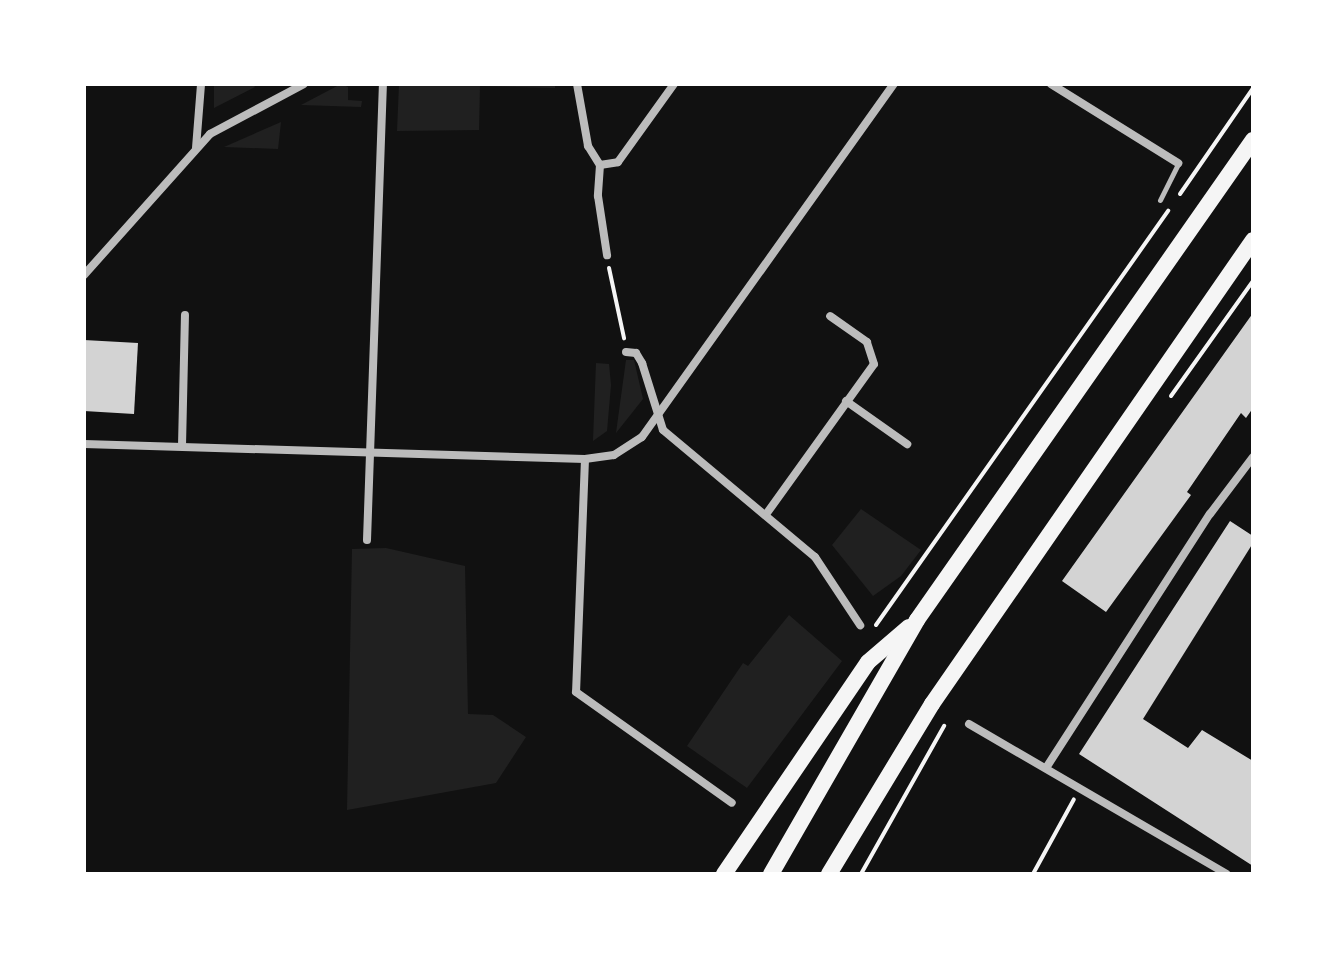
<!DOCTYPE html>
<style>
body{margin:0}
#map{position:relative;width:1337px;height:958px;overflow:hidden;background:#111;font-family:Overpass,sans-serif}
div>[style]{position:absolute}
.green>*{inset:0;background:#202020}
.building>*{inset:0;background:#d3d3d3}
.path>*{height:4px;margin:-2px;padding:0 2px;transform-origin:2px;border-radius:2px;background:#f5f5f5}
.service>*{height:5px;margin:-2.5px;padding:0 2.5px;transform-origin:2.5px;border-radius:2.5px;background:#bcbcbc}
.minor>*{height:8px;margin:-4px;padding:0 4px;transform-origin:4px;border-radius:4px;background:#bcbcbc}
.trunk>*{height:16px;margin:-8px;padding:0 8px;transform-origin:8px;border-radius:8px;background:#f5f5f5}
span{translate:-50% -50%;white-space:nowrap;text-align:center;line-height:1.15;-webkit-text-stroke:8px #fff;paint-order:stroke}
.frame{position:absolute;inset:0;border:86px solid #fff;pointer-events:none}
</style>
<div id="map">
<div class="green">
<i style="clip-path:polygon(214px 84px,253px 84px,255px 87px,214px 108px)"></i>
<i style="clip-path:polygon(341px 84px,348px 87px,348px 100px,362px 101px,361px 107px,301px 105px)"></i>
<i style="clip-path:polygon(399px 84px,555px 84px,555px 88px,480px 86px,479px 130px,397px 131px)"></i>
<i style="clip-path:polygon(281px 122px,278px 149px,224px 147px)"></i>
<i style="clip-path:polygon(626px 360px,634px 360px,643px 399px,616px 433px)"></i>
<i style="clip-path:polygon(596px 363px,609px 364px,611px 385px,607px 431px,593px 441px)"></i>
<i style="clip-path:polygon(861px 509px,921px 550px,901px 576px,873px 596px,832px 545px)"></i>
<i style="clip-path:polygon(386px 548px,465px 566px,468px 714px,493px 715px,526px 737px,496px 783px,347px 810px,352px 549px)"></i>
<i style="clip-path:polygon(789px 615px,842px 661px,747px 788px,687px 746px,743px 663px,748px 666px)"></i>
</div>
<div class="building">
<i style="clip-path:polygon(1253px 313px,1253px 408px,1246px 418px,1241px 413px,1187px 492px,1191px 495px,1106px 612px,1062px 581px)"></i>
<i style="clip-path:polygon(84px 340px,138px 343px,134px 414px,84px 411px)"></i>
<i style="clip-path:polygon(1230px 521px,1253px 536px,1253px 543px,1143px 719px,1188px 748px,1202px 730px,1253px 761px,1253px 866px,1079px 754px)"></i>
</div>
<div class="path">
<i style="left:1180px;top:194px;width:129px;rotate:-55.4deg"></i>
<i style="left:609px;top:268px;width:72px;rotate:77.9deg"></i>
<i style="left:1171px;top:396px;width:141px;rotate:-54.5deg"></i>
<i style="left:876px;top:625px;width:507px;rotate:-54.8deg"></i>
<i style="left:861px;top:874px;width:170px;rotate:-60.7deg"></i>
<i style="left:1033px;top:874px;width:85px;rotate:-61.3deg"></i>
</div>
<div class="service">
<i style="left:1160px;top:200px;width:40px;rotate:-63.4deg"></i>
</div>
<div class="minor">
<i style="left:577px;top:84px;width:63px;rotate:79.9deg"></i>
<i style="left:588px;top:146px;width:22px;rotate:58deg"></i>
<i style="left:600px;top:165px;width:31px;rotate:94deg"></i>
<i style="left:598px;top:196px;width:60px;rotate:81.3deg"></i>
<i style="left:1051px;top:84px;width:150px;rotate:31.9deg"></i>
<i style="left:196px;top:148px;width:64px;rotate:-85.5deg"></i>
<i style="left:600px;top:165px;width:18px;rotate:-9deg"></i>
<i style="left:618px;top:162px;width:96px;rotate:-54.3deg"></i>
<i style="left:84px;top:275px;width:189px;rotate:-48.2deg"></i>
<i style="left:210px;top:134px;width:106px;rotate:-28deg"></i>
<i style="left:626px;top:352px;width:10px;rotate:6deg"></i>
<i style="left:636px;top:353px;width:12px;rotate:59deg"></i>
<i style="left:642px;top:363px;width:70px;rotate:72.6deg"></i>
<i style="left:663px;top:430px;width:198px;rotate:39.9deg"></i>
<i style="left:815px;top:557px;width:82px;rotate:56.5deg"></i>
<i style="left:846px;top:401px;width:75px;rotate:35.2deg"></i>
<i style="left:84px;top:444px;width:501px;rotate:1.71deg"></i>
<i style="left:585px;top:459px;width:29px;rotate:-8deg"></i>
<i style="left:614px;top:455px;width:33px;rotate:-33deg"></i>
<i style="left:642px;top:437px;width:434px;rotate:-54.5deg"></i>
<i style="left:182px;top:446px;width:131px;rotate:-88.7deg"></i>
<i style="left:585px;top:459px;width:233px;rotate:92.2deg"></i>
<i style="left:576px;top:692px;width:191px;rotate:35.4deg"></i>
<i style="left:767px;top:513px;width:183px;rotate:-54.3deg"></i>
<i style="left:874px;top:364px;width:23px;rotate:-108deg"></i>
<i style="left:867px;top:342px;width:45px;rotate:-144.9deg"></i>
<i style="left:367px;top:540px;width:456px;rotate:-88deg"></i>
<i style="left:969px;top:724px;width:298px;rotate:30.2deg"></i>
<i style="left:1046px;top:768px;width:302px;rotate:-57.2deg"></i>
<i style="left:1210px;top:514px;width:71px;rotate:-53deg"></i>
</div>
<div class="trunk">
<i style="left:724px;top:874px;width:256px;rotate:-55.8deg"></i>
<i style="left:868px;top:662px;width:54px;rotate:-40.5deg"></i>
<i style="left:771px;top:874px;width:293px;rotate:-60.1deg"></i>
<i style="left:917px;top:620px;width:586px;rotate:-55.01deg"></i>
<i style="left:829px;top:874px;width:199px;rotate:-58.8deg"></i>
<i style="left:932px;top:704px;width:564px;rotate:-55.32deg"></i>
</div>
<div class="frame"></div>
</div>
